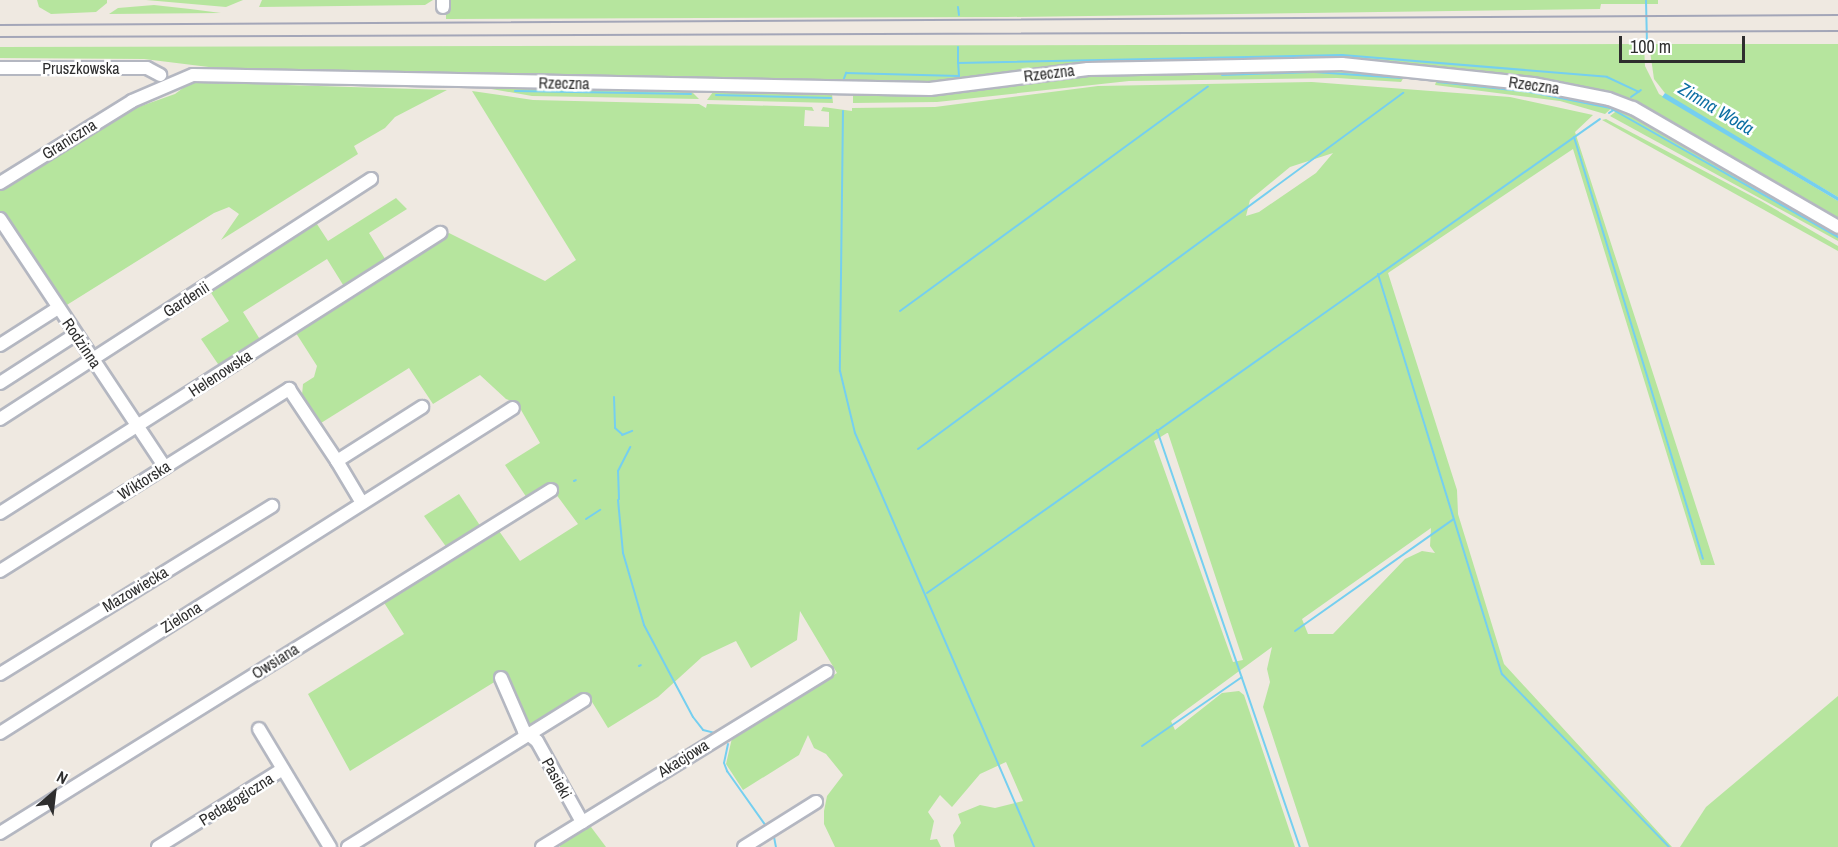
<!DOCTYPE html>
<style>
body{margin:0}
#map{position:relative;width:1838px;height:847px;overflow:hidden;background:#efe9e1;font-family:"Archivo Narrow",sans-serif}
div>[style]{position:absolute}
.green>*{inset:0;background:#b6e59e}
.water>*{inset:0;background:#75cff0}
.stream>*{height:2px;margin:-1px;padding:0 1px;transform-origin:1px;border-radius:1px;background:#75cff0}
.roads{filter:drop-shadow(2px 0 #b4b7c1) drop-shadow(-2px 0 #b4b7c1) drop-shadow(0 2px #b4b7c1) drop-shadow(0 -2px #b4b7c1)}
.minor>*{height:12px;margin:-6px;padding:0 6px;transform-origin:6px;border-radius:6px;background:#fff}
.rail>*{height:2px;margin:-1px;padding:0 1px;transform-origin:1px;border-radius:1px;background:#a3a6b8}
span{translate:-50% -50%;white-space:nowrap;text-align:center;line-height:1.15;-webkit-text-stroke:5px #fff;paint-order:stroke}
.street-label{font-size:16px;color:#2e2e2e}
.water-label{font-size:18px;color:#0d6fa3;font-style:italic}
.north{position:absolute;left:24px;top:763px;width:60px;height:60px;-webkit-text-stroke:4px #fff;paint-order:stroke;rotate:28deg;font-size:16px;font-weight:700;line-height:24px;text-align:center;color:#2e2e2e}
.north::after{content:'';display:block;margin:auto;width:21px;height:27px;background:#2e2e2e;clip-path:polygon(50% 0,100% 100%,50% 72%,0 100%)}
.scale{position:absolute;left:1619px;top:36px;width:126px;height:27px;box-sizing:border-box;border:3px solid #2e2e2e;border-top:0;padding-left:8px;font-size:18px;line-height:21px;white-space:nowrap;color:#2e2e2e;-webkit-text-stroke:4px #fff;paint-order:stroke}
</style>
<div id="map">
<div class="green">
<i style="clip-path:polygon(37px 0,107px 0,107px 3px,96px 12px,51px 14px,39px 7px)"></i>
<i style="clip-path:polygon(146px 0,243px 0,226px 7px)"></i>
<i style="clip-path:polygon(262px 0,433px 0,425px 5px,259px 7px)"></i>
<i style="clip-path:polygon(446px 0,1658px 0,1658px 4px,1601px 4px,1600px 9px,1007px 17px,446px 19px)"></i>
<i style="clip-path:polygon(154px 5px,190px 9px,221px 13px,109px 14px,118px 8px)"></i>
<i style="clip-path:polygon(1644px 44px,1645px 66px,1659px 94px,1838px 201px,1838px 222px,1639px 107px,1526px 79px,1214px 61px,947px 84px,478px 77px,225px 69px,144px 59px,0 58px,0 47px)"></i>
<i style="clip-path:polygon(1649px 44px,1838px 44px,1838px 197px,1668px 97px,1654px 79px)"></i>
<i style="clip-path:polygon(1348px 70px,1404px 77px,1401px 82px,1337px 78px,1129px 81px,937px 102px,853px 103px,853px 94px,968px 91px,1077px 75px)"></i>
<i style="clip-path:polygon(1437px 79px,1531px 89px,1614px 106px,1605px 114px,1560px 101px,1435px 85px)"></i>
<i style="clip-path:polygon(191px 82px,447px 90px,395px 117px,385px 128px,354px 146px,358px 154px,221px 240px,239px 214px,229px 207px,214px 213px,62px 308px,0 215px,0 190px,127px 111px,175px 94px)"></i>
<i style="clip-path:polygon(evenodd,1312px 82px,1510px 97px,1593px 115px,1575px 132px,1715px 565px,1701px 565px,1573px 149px,1388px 273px,1457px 490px,1458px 514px,1504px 664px,1672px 847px,1309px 847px,1263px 707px,1270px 682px,1267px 669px,1272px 647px,1171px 721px,1175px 730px,1222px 693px,1239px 691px,1244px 695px,1295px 847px,955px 847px,953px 835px,961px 823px,958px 814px,980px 805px,995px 808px,1023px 801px,1006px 762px,980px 774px,952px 807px,940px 795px,928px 812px,934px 821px,930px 840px,937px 839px,941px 847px,835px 847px,824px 824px,824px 811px,827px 796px,843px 775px,826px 754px,814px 748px,808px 735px,799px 755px,743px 790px,726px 764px,732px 738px,837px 673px,800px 611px,797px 640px,751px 668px,736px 641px,702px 657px,658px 697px,608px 728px,589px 697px,582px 695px,526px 728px,496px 681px,350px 771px,308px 694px,404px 634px,383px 601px,497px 528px,520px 561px,578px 524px,550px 486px,527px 498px,505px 465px,540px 443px,517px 403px,506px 399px,480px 375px,433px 404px,409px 368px,321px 423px,302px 395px,303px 384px,314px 377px,317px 366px,294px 330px,449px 233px,545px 281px,576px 260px,472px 91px,533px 100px,699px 104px,706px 108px,707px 104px,812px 107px,814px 111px,805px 110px,804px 126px,829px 127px,829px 112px,821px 111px,823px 107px,852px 111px,852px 108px,935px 107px,1098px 86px,1312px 82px,1333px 153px,1316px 173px,1259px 212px,1246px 216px,1250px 200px,1290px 167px,1333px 153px,1312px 82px,1167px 433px,1168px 433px,1243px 660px,1233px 662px,1154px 441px,1167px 433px,1312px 82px,1431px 528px,1430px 546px,1435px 553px,1422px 551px,1405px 559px,1333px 634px,1308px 634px,1302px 619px,1431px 528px)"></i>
<i style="clip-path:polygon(474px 86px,691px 91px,699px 99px,532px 96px)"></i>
<i style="clip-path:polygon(713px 92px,832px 94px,833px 103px,707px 100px)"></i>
<i style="clip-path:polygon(1619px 109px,1838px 233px,1838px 241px,1610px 116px)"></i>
<i style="clip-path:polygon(1606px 119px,1761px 201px,1838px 246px,1838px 251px,1602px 120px)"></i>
<i style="clip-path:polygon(396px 198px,407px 209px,369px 233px,387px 262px,345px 288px,327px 259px,243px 312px,261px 341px,220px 367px,201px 339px,229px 321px,208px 288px,315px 221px,328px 241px)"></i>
<i style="clip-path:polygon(459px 494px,481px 527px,447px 548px,424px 516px)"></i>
<i style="clip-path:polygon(1838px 696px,1838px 847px,1680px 847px,1706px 807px)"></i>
<i style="clip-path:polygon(588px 823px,606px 847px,560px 847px,557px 842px)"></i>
</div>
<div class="water">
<i style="clip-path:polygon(1665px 93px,1838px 197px,1838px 201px,1662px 97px)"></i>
</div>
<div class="stream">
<i style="left:1646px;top:0;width:45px;rotate:88.7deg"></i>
<i style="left:958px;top:7px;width:8px;rotate:83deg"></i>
<i style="left:958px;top:63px;width:16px;rotate:-90deg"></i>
<i style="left:1222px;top:75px;width:92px;rotate:-1.9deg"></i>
<i style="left:1314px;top:72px;width:87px;rotate:3.9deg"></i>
<i style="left:843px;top:81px;width:9px;rotate:-69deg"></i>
<i style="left:846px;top:73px;width:113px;rotate:1.5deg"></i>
<i style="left:959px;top:76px;width:13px;rotate:-94deg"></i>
<i style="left:958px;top:63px;width:384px;rotate:-1.2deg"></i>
<i style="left:1342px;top:55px;width:266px;rotate:4.7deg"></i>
<i style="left:1607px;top:77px;width:35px;rotate:25deg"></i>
<i style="left:1438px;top:82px;width:93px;rotate:6.2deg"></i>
<i style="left:1530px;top:92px;width:82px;rotate:11.3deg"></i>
<i style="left:1610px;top:108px;width:262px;rotate:29.5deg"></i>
<i style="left:515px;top:91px;width:176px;rotate:1deg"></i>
<i style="left:716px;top:95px;width:115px;rotate:1.5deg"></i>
<i style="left:1631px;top:97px;width:12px;rotate:-35deg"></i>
<i style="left:843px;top:111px;width:260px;rotate:90.7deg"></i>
<i style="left:840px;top:371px;width:64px;rotate:76.4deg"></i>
<i style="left:855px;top:433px;width:451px;rotate:66.6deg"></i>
<i style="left:1609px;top:113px;width:7px;rotate:-34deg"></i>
<i style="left:1574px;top:137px;width:441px;rotate:73deg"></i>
<i style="left:1378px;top:274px;width:419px;rotate:72.8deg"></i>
<i style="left:1502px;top:674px;width:240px;rotate:46deg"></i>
<i style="left:900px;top:311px;width:381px;rotate:-36.1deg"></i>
<i style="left:614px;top:397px;width:31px;rotate:88deg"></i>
<i style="left:615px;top:428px;width:9px;rotate:41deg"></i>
<i style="left:1157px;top:430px;width:441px;rotate:71.1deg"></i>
<i style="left:622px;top:435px;width:11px;rotate:-22deg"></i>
<i style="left:918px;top:449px;width:602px;rotate:-36.28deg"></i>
<i style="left:574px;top:481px;width:2px;rotate:-27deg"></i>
<i style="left:619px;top:499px;width:28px;rotate:-92deg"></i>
<i style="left:618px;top:471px;width:27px;rotate:-63deg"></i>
<i style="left:618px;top:500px;width:53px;rotate:84.6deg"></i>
<i style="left:623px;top:553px;width:75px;rotate:73.7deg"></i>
<i style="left:644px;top:625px;width:104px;rotate:62deg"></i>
<i style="left:693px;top:717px;width:16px;rotate:52deg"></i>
<i style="left:703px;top:730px;width:12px;rotate:14deg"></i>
<i style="left:586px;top:519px;width:17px;rotate:-33deg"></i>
<i style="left:927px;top:593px;width:823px;rotate:-35.16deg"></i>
<i style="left:1295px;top:631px;width:194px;rotate:-35.2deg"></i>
<i style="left:639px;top:666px;width:2px;rotate:-27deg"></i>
<i style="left:728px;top:744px;width:19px;rotate:102deg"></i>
<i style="left:724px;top:763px;width:9px;rotate:69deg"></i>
<i style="left:727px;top:771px;width:67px;rotate:54.7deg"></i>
<i style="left:1142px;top:746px;width:121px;rotate:-34.6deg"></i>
<i style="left:774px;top:837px;width:10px;rotate:79deg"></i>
</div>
<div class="roads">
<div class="minor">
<i style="left:443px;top:7px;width:7px;rotate:-90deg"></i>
<i style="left:0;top:68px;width:147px"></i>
<i style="left:147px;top:68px;width:15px;rotate:28deg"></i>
<i style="left:0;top:183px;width:155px;rotate:-31.8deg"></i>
<i style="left:132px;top:101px;width:66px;rotate:-23.1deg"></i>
<i style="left:193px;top:75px;width:737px;rotate:1.09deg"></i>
<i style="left:930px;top:89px;width:159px;rotate:-7.2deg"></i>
<i style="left:1088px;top:69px;width:254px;rotate:-1.1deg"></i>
<i style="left:1342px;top:64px;width:192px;rotate:6deg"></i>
<i style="left:1533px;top:84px;width:77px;rotate:11.2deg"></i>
<i style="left:1609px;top:99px;width:26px;rotate:21deg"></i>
<i style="left:1633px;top:108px;width:237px;rotate:30.1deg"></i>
<i style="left:0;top:219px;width:298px;rotate:56.4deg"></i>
<i style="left:0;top:345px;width:69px;rotate:-32.5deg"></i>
<i style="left:0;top:383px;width:90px;rotate:-32.8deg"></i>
<i style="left:0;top:419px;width:442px;rotate:-32.9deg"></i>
<i style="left:362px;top:503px;width:49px;rotate:-120.8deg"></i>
<i style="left:337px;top:461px;width:101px;rotate:-32.4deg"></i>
<i style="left:0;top:513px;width:522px;rotate:-32.47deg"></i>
<i style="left:0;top:571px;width:342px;rotate:-32.2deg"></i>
<i style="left:289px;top:389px;width:87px;rotate:56.3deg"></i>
<i style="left:0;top:674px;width:320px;rotate:-31.7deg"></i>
<i style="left:501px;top:678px;width:58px;rotate:66.5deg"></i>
<i style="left:524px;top:731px;width:16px;rotate:38deg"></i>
<i style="left:537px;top:741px;width:93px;rotate:60.9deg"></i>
<i style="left:259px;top:729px;width:138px;rotate:59deg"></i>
<i style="left:0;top:733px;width:607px;rotate:-32.36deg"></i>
<i style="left:0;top:833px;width:649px;rotate:-31.9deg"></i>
<i style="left:158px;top:847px;width:147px;rotate:-32deg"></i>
<i style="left:348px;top:847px;width:278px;rotate:-31.9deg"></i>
<i style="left:542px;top:847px;width:334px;rotate:-31.6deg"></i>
<i style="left:744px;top:847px;width:85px;rotate:-32deg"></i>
</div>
</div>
<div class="rail">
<i style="left:0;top:25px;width:1838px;rotate:-0.31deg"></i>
<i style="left:0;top:37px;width:1838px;rotate:-0.19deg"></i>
</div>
<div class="street-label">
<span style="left:81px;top:68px">Pruszkowska</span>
<span style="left:1049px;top:73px;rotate:-7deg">Rzeczna</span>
<span style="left:564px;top:83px;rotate:1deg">Rzeczna</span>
<span style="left:1534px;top:85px;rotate:8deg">Rzeczna</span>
<span style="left:69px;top:139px;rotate:-32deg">Graniczna</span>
<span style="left:186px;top:299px;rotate:-33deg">Gardenii</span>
<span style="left:82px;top:343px;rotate:56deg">Rodzinna</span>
<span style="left:220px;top:373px;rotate:-33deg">Helenowska</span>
<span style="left:144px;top:480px;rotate:-32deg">Wiktorska</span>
<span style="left:135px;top:589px;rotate:-31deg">Mazowiecka</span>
<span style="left:181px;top:617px;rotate:-32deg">Zielona</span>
<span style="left:275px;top:661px;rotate:-32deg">Owsiana</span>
<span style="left:683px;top:758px;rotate:-32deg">Akacjowa</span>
<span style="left:557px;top:778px;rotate:61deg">Pasieki</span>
<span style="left:236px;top:799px;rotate:-32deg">Pedagogiczna</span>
</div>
<div class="water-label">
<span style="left:1716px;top:109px;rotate:31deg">Zimna Woda</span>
</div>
<div class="north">N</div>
<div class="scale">100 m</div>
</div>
